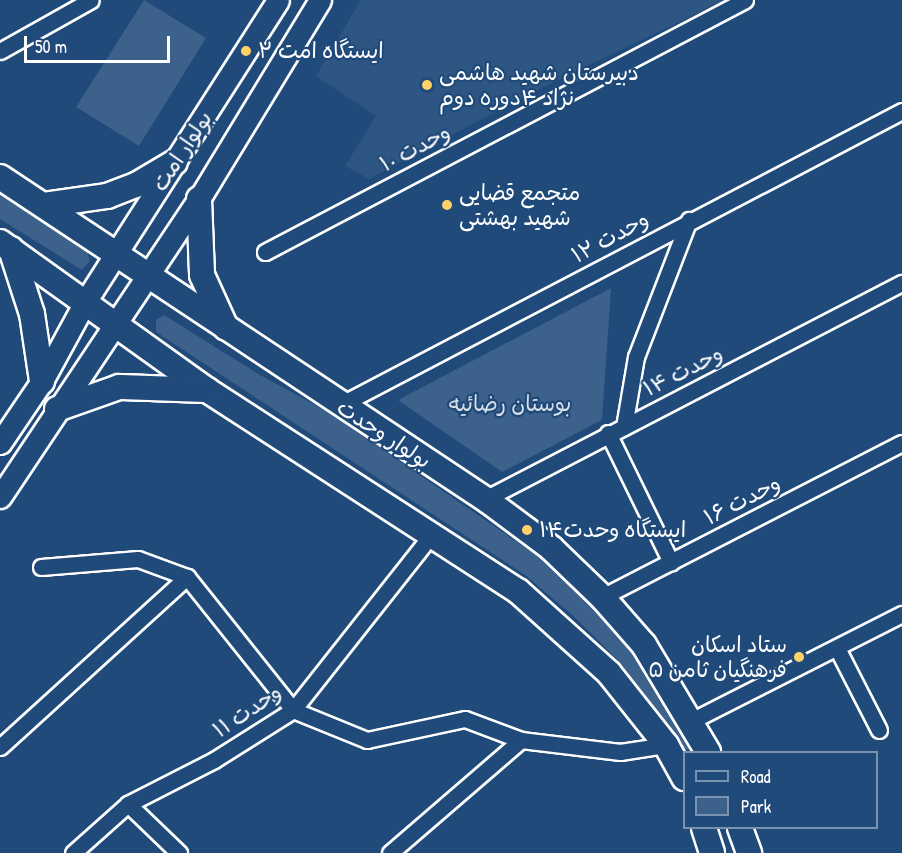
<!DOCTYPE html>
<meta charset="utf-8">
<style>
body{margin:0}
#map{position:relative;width:902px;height:853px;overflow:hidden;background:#1f4a7a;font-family:"Patrick Hand","Playpen Sans Arabic",sans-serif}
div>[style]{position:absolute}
.built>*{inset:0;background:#2e5683}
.green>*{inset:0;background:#3c618b}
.roads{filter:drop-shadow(2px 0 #fff) drop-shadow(-2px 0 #fff) drop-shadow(0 2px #fff) drop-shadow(0 -2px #fff)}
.street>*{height:15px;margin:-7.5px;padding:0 7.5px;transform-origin:7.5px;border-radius:7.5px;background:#1f4a7a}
.secondary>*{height:21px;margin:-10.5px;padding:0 10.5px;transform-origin:10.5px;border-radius:10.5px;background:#1f4a7a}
.primary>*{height:24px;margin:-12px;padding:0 12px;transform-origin:12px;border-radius:12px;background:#1f4a7a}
.dots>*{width:16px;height:16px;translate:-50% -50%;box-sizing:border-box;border:3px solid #1f4a7a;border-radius:50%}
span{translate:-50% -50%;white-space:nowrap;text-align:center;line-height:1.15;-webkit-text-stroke:4.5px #1f4a7a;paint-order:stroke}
.poi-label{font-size:22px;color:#fff}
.left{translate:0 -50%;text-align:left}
.right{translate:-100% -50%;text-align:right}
.street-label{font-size:22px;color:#fff}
.park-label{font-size:22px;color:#d8dfe8}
.legend{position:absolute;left:683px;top:751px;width:195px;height:78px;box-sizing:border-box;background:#1f4a7a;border:2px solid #7992af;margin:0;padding:8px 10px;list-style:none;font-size:18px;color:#fff}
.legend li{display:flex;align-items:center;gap:12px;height:30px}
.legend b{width:30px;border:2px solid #7992af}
.scale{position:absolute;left:24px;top:36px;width:146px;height:27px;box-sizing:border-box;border:3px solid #fff;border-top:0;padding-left:8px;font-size:18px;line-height:21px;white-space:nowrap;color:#fff;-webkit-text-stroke:4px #1f4a7a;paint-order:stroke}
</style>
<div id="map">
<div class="built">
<i style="clip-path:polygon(361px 0,725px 0,531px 93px,369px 179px,345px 166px,376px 116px,316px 76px)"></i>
</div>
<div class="green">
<i style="clip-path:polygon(144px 0,206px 38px,139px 146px,76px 107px)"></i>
<i style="clip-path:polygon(0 194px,87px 250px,90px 261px,82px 270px,0 219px)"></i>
<i style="clip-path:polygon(611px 288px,602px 420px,502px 472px,398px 400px)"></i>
<i style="clip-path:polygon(164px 315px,260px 375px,328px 412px,539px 557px,583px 597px,633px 654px,689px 749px,681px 750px,621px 663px,570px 613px,525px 575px,156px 332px,156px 320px)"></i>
</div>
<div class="roads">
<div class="street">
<i style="left:0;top:51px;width:104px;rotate:-29.3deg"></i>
<i style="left:265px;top:252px;width:542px;rotate:-27.7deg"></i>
<i style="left:340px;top:405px;width:634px;rotate:-27.62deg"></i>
<i style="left:624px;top:427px;width:71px;rotate:-80.3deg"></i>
<i style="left:636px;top:357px;width:147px;rotate:-68.9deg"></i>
<i style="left:608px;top:433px;width:144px;rotate:64deg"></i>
<i style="left:485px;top:499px;width:470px;rotate:-27.4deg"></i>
<i style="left:41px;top:567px;width:97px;rotate:-4.7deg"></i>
<i style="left:138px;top:559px;width:52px;rotate:20.2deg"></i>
<i style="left:187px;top:577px;width:170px;rotate:51.4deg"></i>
<i style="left:293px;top:710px;width:80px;rotate:22.1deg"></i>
<i style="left:367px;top:740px;width:100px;rotate:-12.1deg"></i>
<i style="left:465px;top:719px;width:60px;rotate:20.6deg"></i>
<i style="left:521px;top:740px;width:100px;rotate:6.9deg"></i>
<i style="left:620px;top:752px;width:47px;rotate:-8.7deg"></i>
<i style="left:602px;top:597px;width:337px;rotate:-27.2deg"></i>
<i style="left:837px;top:648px;width:92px;rotate:62.9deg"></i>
<i style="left:691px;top:721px;width:237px;rotate:-26.9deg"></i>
<i style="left:0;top:747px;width:253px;rotate:-42.3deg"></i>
<i style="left:128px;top:804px;width:71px;rotate:43.9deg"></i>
<i style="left:73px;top:853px;width:74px;rotate:-41.7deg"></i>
<i style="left:128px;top:804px;width:97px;rotate:-27.1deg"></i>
<i style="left:214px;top:760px;width:93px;rotate:-32.3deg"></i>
<i style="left:293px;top:710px;width:223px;rotate:-51.7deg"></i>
<i style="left:390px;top:853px;width:173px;rotate:-40.8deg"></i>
</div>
<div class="secondary">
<i style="left:0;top:443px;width:75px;rotate:-55.9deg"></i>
<i style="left:42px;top:381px;width:90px;rotate:-61.4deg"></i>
<i style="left:85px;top:302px;width:358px;rotate:-57.4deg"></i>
<i style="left:0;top:497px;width:358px;rotate:-56.3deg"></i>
<i style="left:199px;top:199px;width:233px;rotate:-58.7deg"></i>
</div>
<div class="primary">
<i style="left:0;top:177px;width:586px;rotate:33.58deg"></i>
<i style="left:488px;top:501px;width:79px;rotate:36.7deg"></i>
<i style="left:551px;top:548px;width:71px;rotate:43.9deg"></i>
<i style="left:602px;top:597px;width:64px;rotate:48.8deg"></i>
<i style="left:644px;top:645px;width:125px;rotate:59.1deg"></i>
<i style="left:199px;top:199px;width:76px;rotate:87.7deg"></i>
<i style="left:202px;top:275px;width:58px;rotate:65.6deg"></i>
<i style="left:44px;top:205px;width:64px;rotate:-8.1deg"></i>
<i style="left:107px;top:196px;width:31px;rotate:-21deg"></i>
<i style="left:136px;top:185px;width:45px;rotate:-30.5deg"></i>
<i style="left:0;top:242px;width:254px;rotate:35.6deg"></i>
<i style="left:207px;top:390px;width:370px;rotate:32.9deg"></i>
<i style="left:518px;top:591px;width:122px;rotate:42deg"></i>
<i style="left:609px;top:673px;width:92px;rotate:51.6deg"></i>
<i style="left:666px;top:745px;width:38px;rotate:61deg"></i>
<i style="left:11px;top:249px;width:68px;rotate:72.1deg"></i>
<i style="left:32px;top:314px;width:68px;rotate:81.5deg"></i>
<i style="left:57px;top:409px;width:66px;rotate:-19.5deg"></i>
<i style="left:119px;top:387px;width:88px;rotate:2deg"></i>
<i style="left:704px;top:828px;width:26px;rotate:72deg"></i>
<i style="left:740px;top:828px;width:27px;rotate:70deg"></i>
</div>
</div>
<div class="dots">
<i style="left:246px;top:51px;background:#ffd166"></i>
<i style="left:427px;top:85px;background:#ffd166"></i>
<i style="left:447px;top:205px;background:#ffd166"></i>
<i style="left:527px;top:530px;background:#ffd166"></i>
<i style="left:799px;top:657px;background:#ffd166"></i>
</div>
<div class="poi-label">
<span class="left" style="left:258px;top:51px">ایستگاه امت ۲</span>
<span class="left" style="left:439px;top:85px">دبیرستان شهید هاشمی<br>نژاد ۴دوره دوم</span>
<span class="left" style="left:459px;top:205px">متجمع قضایی<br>شهید بهشتی</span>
<span class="left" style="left:539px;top:530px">ایستگاه وحدت۱۴</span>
<span class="right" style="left:787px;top:657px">ستاد اسکان<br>فرهنگیان ثامن ۵</span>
</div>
<div class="street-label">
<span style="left:415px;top:148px;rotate:-28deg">وحدت ۱۰</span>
<span style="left:182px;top:151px;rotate:-57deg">بولوار امت</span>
<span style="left:610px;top:237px;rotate:-28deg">وحدت ۱۲</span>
<span style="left:683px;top:371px;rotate:-27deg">وحدت ۱۴</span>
<span style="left:384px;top:434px;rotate:33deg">بولوار وحدت</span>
<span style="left:742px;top:500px;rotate:-27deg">وحدت ۱۶</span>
<span style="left:247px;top:711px;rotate:-34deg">وحدت ۱۱</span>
</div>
<div class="park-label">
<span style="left:510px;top:404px">بوستان رضائیه</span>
</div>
<ul class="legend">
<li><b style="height:8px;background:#1f4a7a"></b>Road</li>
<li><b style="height:16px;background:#3c618b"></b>Park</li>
</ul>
<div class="scale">50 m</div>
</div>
